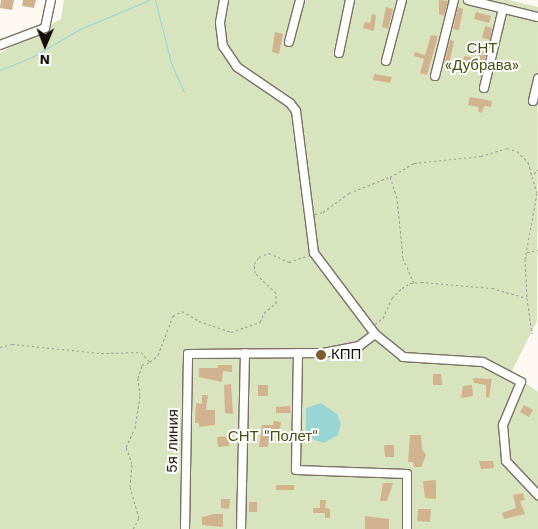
<!DOCTYPE html>
<meta charset="utf-8">
<style>
body{margin:0}
#map{position:relative;width:538px;height:529px;overflow:hidden;background:#fef8f2;font-family:"Work Sans",sans-serif}
div>[style]{position:absolute}
.green>*{inset:0;background:#d8e4be}
.water>*{inset:0;background:#9ad5d6}
.stream>*{height:1px;margin:-0.5px;padding:0 0.5px;transform-origin:0.5px;border-radius:0.5px;background:#9ad5d6}
.building>*{inset:0;background:#d2b390}
.path>*{height:1px;margin-top:-0.5px;transform-origin:0;background:repeating-linear-gradient(90deg,#a09b95 0 2.5px,transparent 0 5px)}
.roads{filter:drop-shadow(1px 0 #7c7063) drop-shadow(-1px 0 #7c7063) drop-shadow(0 1px #7c7063) drop-shadow(0 -1px #7c7063)}
.minor>*{height:8px;margin:-4px;padding:0 4px;transform-origin:4px;border-radius:4px;background:#fff}
.dots>*{width:14px;height:14px;translate:-50% -50%;box-sizing:border-box;border:2px solid #fff;border-radius:50%}
span{translate:-50% -50%;white-space:nowrap;text-align:center;line-height:1.15;-webkit-text-stroke:4px #fff;paint-order:stroke}
.park-label{font-size:15px;color:#455311}
.poi-label{font-size:15px;color:#140f0a}
.left{translate:0 -50%;text-align:left}
.street-label{font-size:15px;color:#140f0a}
.north{position:absolute;left:20px;top:20px;width:50px;height:50px;-webkit-text-stroke:4px #fff;paint-order:stroke;rotate:181deg;font-size:14px;font-weight:700;line-height:20px;text-align:center;color:#140f0a}
.north::after{content:'';display:block;margin:auto;width:18px;height:22px;background:#140f0a;clip-path:polygon(50% 0,100% 100%,50% 72%,0 100%)}
</style>
<div id="map">
<div class="green">
<i style="clip-path:polygon(64px 0,508px 0,538px 7px,537px 321px,511px 373px,538px 392px,538px 529px,0 529px,0 53px,61px 19px)"></i>
</div>
<div class="water">
<i style="clip-path:polygon(321px 403px,337px 414px,341px 424px,338px 435px,324px 443px,312px 439px,306px 429px,306px 408px)"></i>
</div>
<div class="stream">
<i style="left:155px;top:0;width:65px;rotate:75.7deg"></i>
<i style="left:171px;top:63px;width:32px;rotate:66deg"></i>
<i style="left:0;top:70px;width:35px;rotate:-22deg"></i>
<i style="left:32px;top:57px;width:56px;rotate:-30.3deg"></i>
<i style="left:80px;top:29px;width:75px;rotate:-22.8deg"></i>
</div>
<div class="building">
<i style="clip-path:polygon(1px 0,14px 0,12px 10px,0 8px)"></i>
<i style="clip-path:polygon(23px 0,36px 0,34px 8px,22px 6px)"></i>
<i style="clip-path:polygon(439px 0,448px 1px,444px 16px,439px 14px)"></i>
<i style="clip-path:polygon(386px 7px,393px 9px,388px 29px,382px 27px)"></i>
<i style="clip-path:polygon(458px 7px,463px 9px,459px 30px,453px 29px)"></i>
<i style="clip-path:polygon(476px 12px,491px 16px,489px 23px,474px 19px)"></i>
<i style="clip-path:polygon(372px 14px,376px 15px,374px 31px,363px 28px,365px 22px,370px 23px)"></i>
<i style="clip-path:polygon(485px 26px,492px 28px,490px 40px,482px 38px)"></i>
<i style="clip-path:polygon(275px 32px,283px 34px,279px 54px,272px 52px)"></i>
<i style="clip-path:polygon(431px 35px,438px 36px,427px 75px,420px 73px,424px 59px,414px 56px,415px 52px,425px 55px)"></i>
<i style="clip-path:polygon(450px 40px,454px 41px,449px 65px,444px 64px)"></i>
<i style="clip-path:polygon(480px 50px,487px 52px,481px 70px,471px 67px,473px 62px,463px 61px,464px 56px,478px 59px)"></i>
<i style="clip-path:polygon(374px 74px,392px 77px,390px 83px,373px 80px)"></i>
<i style="clip-path:polygon(470px 97px,492px 101px,491px 107px,484px 106px,482px 113px,478px 111px,479px 107px,468px 105px)"></i>
<i style="clip-path:polygon(218px 365px,232px 365px,232px 372px,223px 371px,222px 382px,199px 377px,199px 368px,218px 368px)"></i>
<i style="clip-path:polygon(433px 374px,441px 374px,442px 385px,433px 385px)"></i>
<i style="clip-path:polygon(473px 378px,492px 379px,489px 398px,486px 397px,486px 385px,474px 383px)"></i>
<i style="clip-path:polygon(231px 384px,233px 414px,225px 413px,224px 385px)"></i>
<i style="clip-path:polygon(258px 385px,268px 385px,268px 396px,258px 396px)"></i>
<i style="clip-path:polygon(472px 385px,473px 396px,461px 398px,463px 386px)"></i>
<i style="clip-path:polygon(202px 395px,208px 395px,206px 410px,215px 410px,215px 425px,199px 427px,199px 423px,195px 423px,196px 403px,202px 404px)"></i>
<i style="clip-path:polygon(524px 405px,533px 410px,529px 417px,520px 412px)"></i>
<i style="clip-path:polygon(290px 406px,291px 413px,276px 413px,276px 407px)"></i>
<i style="clip-path:polygon(274px 421px,281px 422px,280px 431px,270px 431px,268px 447px,259px 447px,262px 425px,273px 425px)"></i>
<i style="clip-path:polygon(410px 435px,421px 435px,422px 449px,426px 455px,421px 467px,414px 467px,413px 462px,408px 462px)"></i>
<i style="clip-path:polygon(228px 436px,229px 446px,218px 447px,217px 437px)"></i>
<i style="clip-path:polygon(384px 445px,394px 445px,394px 457px,385px 457px)"></i>
<i style="clip-path:polygon(479px 461px,493px 461px,494px 468px,481px 469px)"></i>
<i style="clip-path:polygon(436px 480px,436px 499px,425px 498px,423px 481px)"></i>
<i style="clip-path:polygon(383px 483px,393px 483px,387px 501px,380px 501px)"></i>
<i style="clip-path:polygon(276px 485px,294px 485px,294px 490px,276px 490px)"></i>
<i style="clip-path:polygon(523px 493px,525px 500px,520px 501px,525px 514px,504px 519px,502px 513px,516px 508px,513px 495px)"></i>
<i style="clip-path:polygon(221px 499px,230px 499px,229px 509px,221px 508px)"></i>
<i style="clip-path:polygon(320px 500px,326px 500px,325px 508px,330px 509px,330px 518px,325px 518px,325px 513px,313px 513px,313px 508px,320px 508px)"></i>
<i style="clip-path:polygon(249px 502px,257px 502px,257px 512px,249px 512px)"></i>
<i style="clip-path:polygon(418px 509px,431px 509px,430px 522px,417px 521px)"></i>
<i style="clip-path:polygon(214px 514px,223px 514px,223px 527px,202px 525px,202px 517px)"></i>
<i style="clip-path:polygon(365px 516px,389px 519px,389px 529px,365px 529px)"></i>
</div>
<div class="path">
<i style="left:534px;top:174px;width:6px;rotate:-51deg"></i>
<i style="left:315px;top:214px;width:8px;rotate:-14deg"></i>
<i style="left:323px;top:212px;width:32px;rotate:-36deg"></i>
<i style="left:349px;top:193px;width:43px;rotate:-21.8deg"></i>
<i style="left:527px;top:252px;width:11px;rotate:-10deg"></i>
<i style="left:414px;top:283px;width:27px;rotate:-114deg"></i>
<i style="left:403px;top:258px;width:60px;rotate:-95.7deg"></i>
<i style="left:397px;top:198px;width:22px;rotate:-108deg"></i>
<i style="left:390px;top:177px;width:28px;rotate:-30deg"></i>
<i style="left:414px;top:163px;width:67px;rotate:-6deg"></i>
<i style="left:481px;top:156px;width:27px;rotate:-17deg"></i>
<i style="left:507px;top:148px;width:10px;rotate:17deg"></i>
<i style="left:517px;top:151px;width:16px;rotate:45deg"></i>
<i style="left:528px;top:162px;width:32px;rotate:74deg"></i>
<i style="left:537px;top:193px;width:67px;rotate:100.3deg"></i>
<i style="left:525px;top:259px;width:39px;rotate:87deg"></i>
<i style="left:375px;top:324px;width:10px;rotate:-37deg"></i>
<i style="left:383px;top:318px;width:22px;rotate:-66deg"></i>
<i style="left:392px;top:298px;width:14px;rotate:-45deg"></i>
<i style="left:402px;top:288px;width:9px;rotate:-32deg"></i>
<i style="left:410px;top:283px;width:11px;rotate:-5deg"></i>
<i style="left:421px;top:282px;width:71px;rotate:4.8deg"></i>
<i style="left:492px;top:288px;width:36px;rotate:16deg"></i>
<i style="left:527px;top:298px;width:36px;rotate:82deg"></i>
<i style="left:0;top:347px;width:12px;rotate:-14deg"></i>
<i style="left:12px;top:344px;width:89px;rotate:5.8deg"></i>
<i style="left:101px;top:353px;width:40px;rotate:-1.4deg"></i>
<i style="left:141px;top:352px;width:13px;rotate:48deg"></i>
<i style="left:150px;top:362px;width:11px;rotate:-41deg"></i>
<i style="left:158px;top:355px;width:42px;rotate:-69deg"></i>
<i style="left:173px;top:316px;width:10px;rotate:-29deg"></i>
<i style="left:182px;top:311px;width:20px;rotate:30deg"></i>
<i style="left:199px;top:321px;width:34px;rotate:19deg"></i>
<i style="left:231px;top:332px;width:31px;rotate:-19deg"></i>
<i style="left:260px;top:322px;width:10px;rotate:-66deg"></i>
<i style="left:264px;top:313px;width:16px;rotate:-40deg"></i>
<i style="left:276px;top:303px;width:10px;rotate:-90deg"></i>
<i style="left:276px;top:293px;width:29px;rotate:-136deg"></i>
<i style="left:255px;top:273px;width:9px;rotate:-96deg"></i>
<i style="left:254px;top:264px;width:9px;rotate:-54deg"></i>
<i style="left:259px;top:257px;width:11px;rotate:-22deg"></i>
<i style="left:269px;top:253px;width:22px;rotate:24deg"></i>
<i style="left:289px;top:262px;width:21px;rotate:-19deg"></i>
<i style="left:133px;top:529px;width:13px;rotate:-61deg"></i>
<i style="left:139px;top:518px;width:32px;rotate:-106deg"></i>
<i style="left:130px;top:487px;width:23px;rotate:-85deg"></i>
<i style="left:132px;top:464px;width:18px;rotate:-109deg"></i>
<i style="left:126px;top:447px;width:21px;rotate:-65deg"></i>
<i style="left:135px;top:428px;width:33px;rotate:-81deg"></i>
<i style="left:140px;top:395px;width:17px;rotate:-97deg"></i>
<i style="left:138px;top:378px;width:14px;rotate:-73deg"></i>
<i style="left:142px;top:365px;width:9px;rotate:-21deg"></i>
</div>
<div class="roads">
<div class="minor">
<i style="left:224px;top:0;width:23px;rotate:100deg"></i>
<i style="left:220px;top:23px;width:23px;rotate:83deg"></i>
<i style="left:223px;top:46px;width:25px;rotate:56deg"></i>
<i style="left:237px;top:67px;width:64px;rotate:34.2deg"></i>
<i style="left:290px;top:103px;width:10px;rotate:53deg"></i>
<i style="left:296px;top:111px;width:143px;rotate:82.8deg"></i>
<i style="left:314px;top:253px;width:101px;rotate:53deg"></i>
<i style="left:375px;top:334px;width:36px;rotate:39deg"></i>
<i style="left:403px;top:357px;width:80px;rotate:3.6deg"></i>
<i style="left:483px;top:362px;width:43px;rotate:27.8deg"></i>
<i style="left:521px;top:382px;width:47px;rotate:112.7deg"></i>
<i style="left:503px;top:425px;width:36px;rotate:85deg"></i>
<i style="left:506px;top:461px;width:47px;rotate:46.7deg"></i>
<i style="left:468px;top:0;width:72px;rotate:13.7deg"></i>
<i style="left:289px;top:42px;width:43px;rotate:-75.3deg"></i>
<i style="left:0;top:45px;width:48px;rotate:-20.7deg"></i>
<i style="left:45px;top:28px;width:29px;rotate:-78deg"></i>
<i style="left:339px;top:53px;width:54px;rotate:-78.3deg"></i>
<i style="left:386px;top:61px;width:63px;rotate:-75.3deg"></i>
<i style="left:435px;top:76px;width:78px;rotate:-76deg"></i>
<i style="left:484px;top:88px;width:82px;rotate:-76.6deg"></i>
<i style="left:533px;top:101px;width:23px;rotate:-77deg"></i>
<i style="left:298px;top:353px;width:117px;rotate:91deg"></i>
<i style="left:296px;top:470px;width:111px;rotate:2.1deg"></i>
<i style="left:407px;top:474px;width:55px;rotate:90deg"></i>
<i style="left:185px;top:529px;width:175px;rotate:-89deg"></i>
<i style="left:188px;top:354px;width:135px;rotate:-0.4deg"></i>
<i style="left:323px;top:353px;width:37px;rotate:-11deg"></i>
<i style="left:359px;top:346px;width:20px;rotate:-37deg"></i>
<i style="left:241px;top:529px;width:176px;rotate:-88.7deg"></i>
</div>
</div>
<div class="dots">
<i style="left:321px;top:355px;background:#7c5b31"></i>
</div>
<div class="park-label">
<span style="left:482px;top:57px">СНТ<br>«Дубрава»</span>
<span style="left:273px;top:437px">СНТ "Полет"</span>
</div>
<div class="poi-label">
<span class="left" style="left:331px;top:355px">КПП</span>
</div>
<div class="street-label">
<span style="left:173px;top:441px;rotate:-89deg">5я линия</span>
</div>
<div class="north">N</div>
</div>
